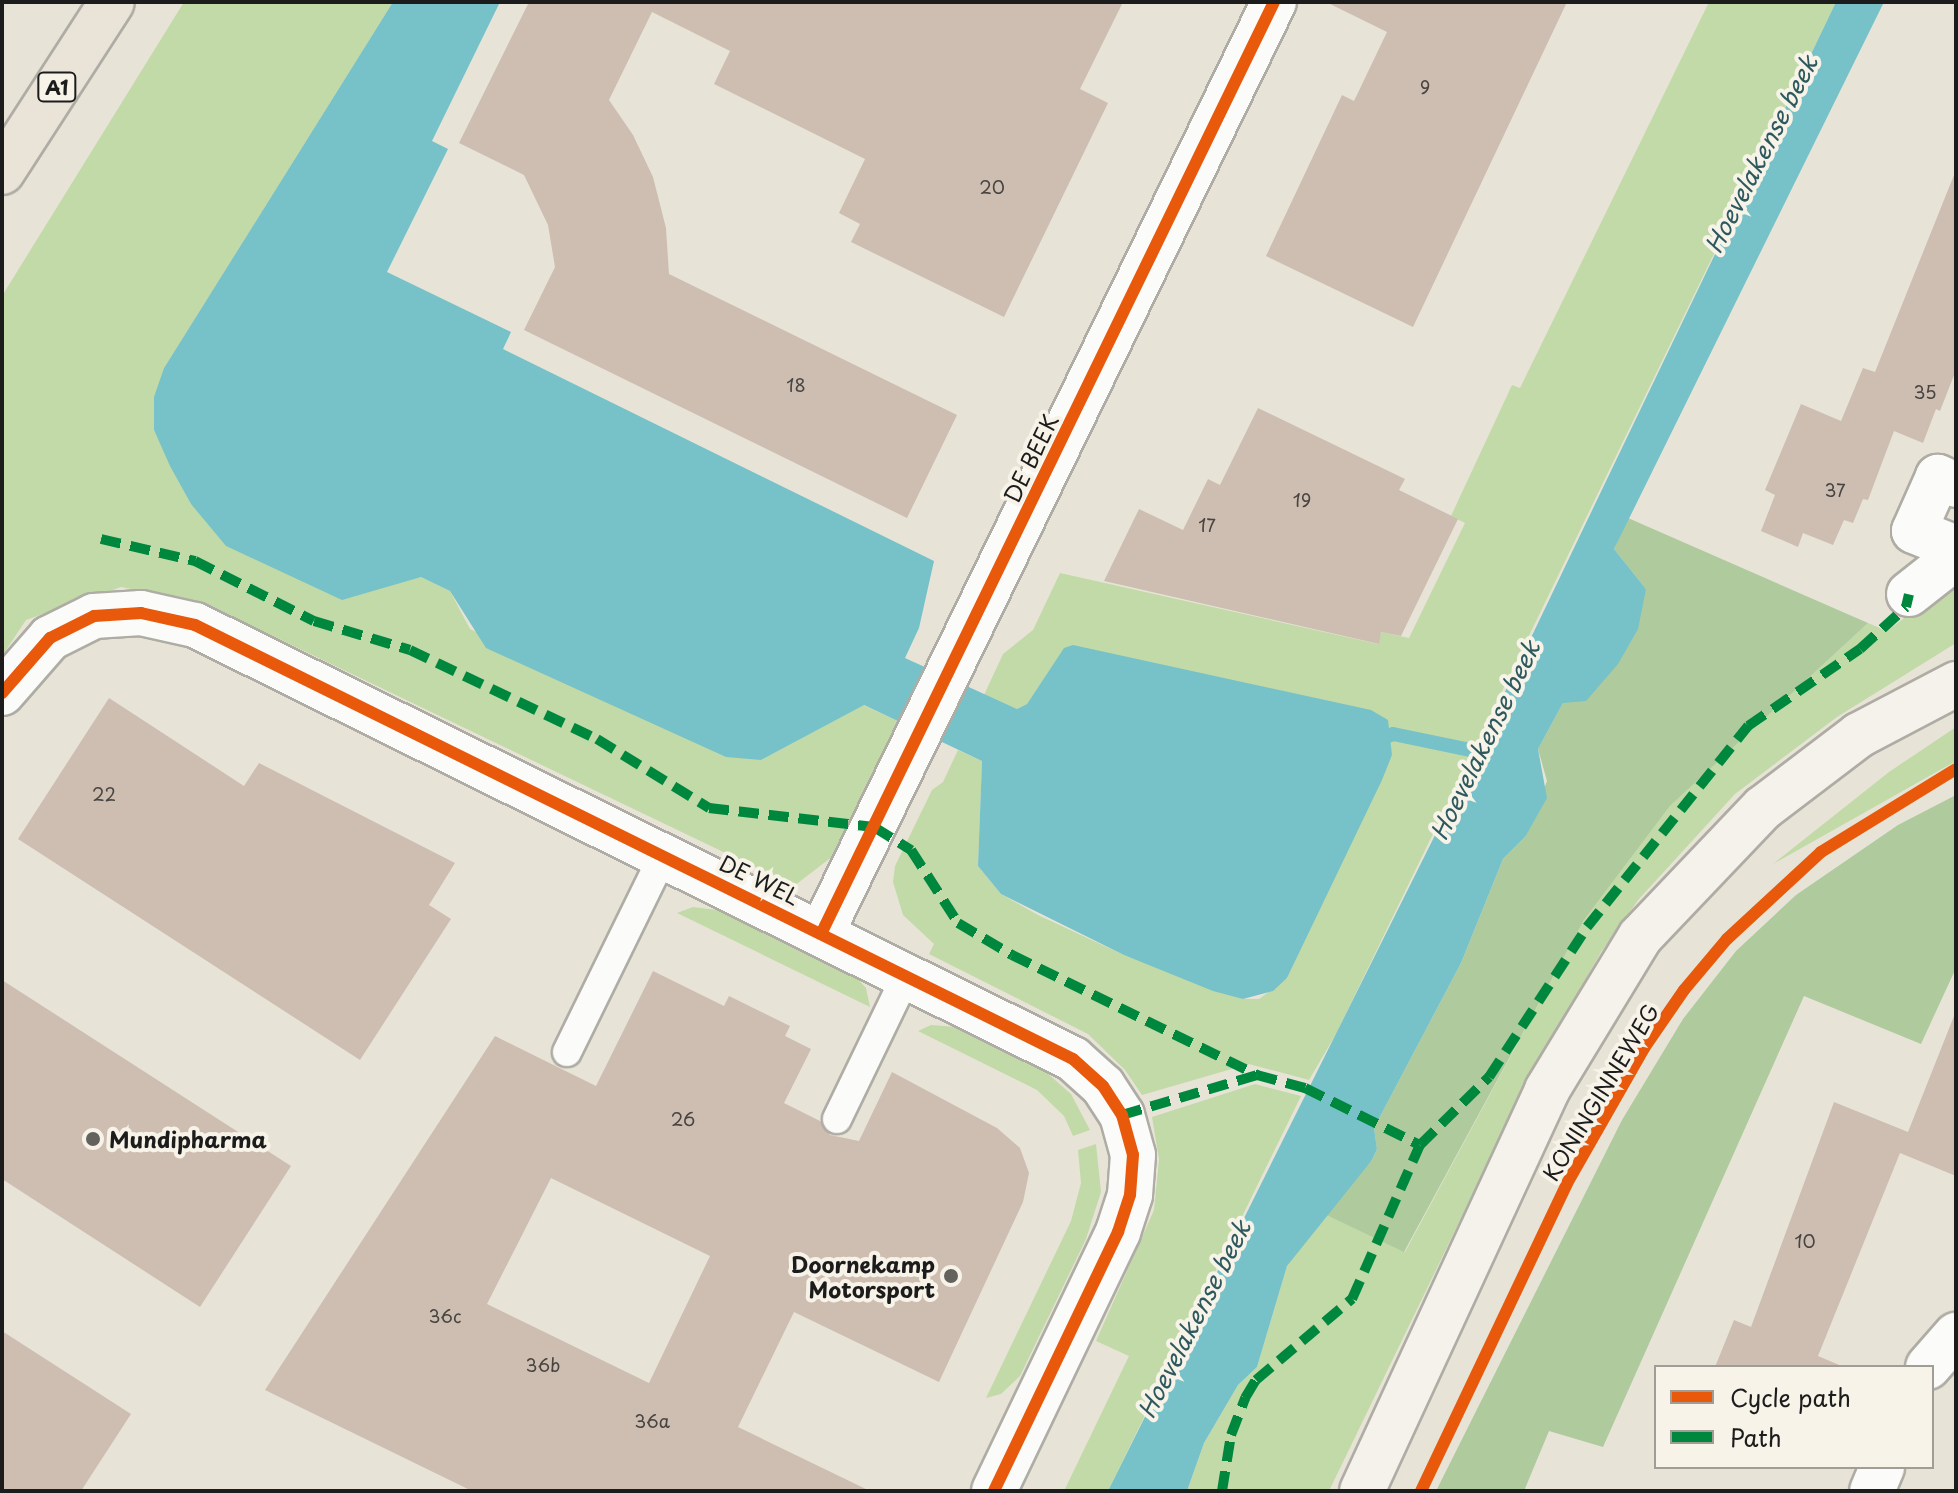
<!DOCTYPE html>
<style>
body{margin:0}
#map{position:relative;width:1958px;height:1493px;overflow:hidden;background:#e7e4d7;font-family:"Playpen Sans",sans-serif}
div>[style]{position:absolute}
.green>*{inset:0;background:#c2daa7}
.forest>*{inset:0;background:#afca9d}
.water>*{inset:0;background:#76c2c8}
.stream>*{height:14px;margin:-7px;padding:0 7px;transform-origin:7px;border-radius:7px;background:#76c2c8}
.building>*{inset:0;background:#cdbeb1}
.roads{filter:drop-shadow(2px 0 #aeaca4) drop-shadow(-2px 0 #aeaca4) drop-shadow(0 2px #aeaca4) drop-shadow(0 -2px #aeaca4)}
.lane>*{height:28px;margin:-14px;padding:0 14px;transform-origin:14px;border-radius:14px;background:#fbfbf9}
.street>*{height:44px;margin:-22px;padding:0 22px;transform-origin:22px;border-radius:22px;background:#fbfbf9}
.secondary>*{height:44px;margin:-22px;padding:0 22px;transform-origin:22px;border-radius:22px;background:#f5f2eb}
.highway>*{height:44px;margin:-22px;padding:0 22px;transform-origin:22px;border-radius:22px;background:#eae3d8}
.quiet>*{height:10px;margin-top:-5px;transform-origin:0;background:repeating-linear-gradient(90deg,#00873e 0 20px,transparent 0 30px)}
.cycleway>*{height:12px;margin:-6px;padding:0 6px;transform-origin:6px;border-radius:6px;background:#e8590c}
.dots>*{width:22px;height:22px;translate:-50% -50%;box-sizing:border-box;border:4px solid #f7f3e8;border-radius:50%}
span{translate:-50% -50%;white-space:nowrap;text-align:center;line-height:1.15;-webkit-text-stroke:8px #f7f3e8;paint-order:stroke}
.number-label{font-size:18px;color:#484441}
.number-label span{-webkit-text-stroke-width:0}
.shield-label span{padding:2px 6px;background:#f7f3e8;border:2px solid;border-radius:6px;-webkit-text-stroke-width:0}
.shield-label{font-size:20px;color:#1c1c1c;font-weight:700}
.street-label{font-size:22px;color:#1c1c1c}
.poi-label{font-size:22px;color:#1c1c1c;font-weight:700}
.left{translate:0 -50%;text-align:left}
.right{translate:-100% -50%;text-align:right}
.water-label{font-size:24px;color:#2d595e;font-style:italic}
.frame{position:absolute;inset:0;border:4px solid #1c1c1c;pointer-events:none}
.legend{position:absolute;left:1654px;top:1365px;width:280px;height:104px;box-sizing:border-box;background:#f7f3e8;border:2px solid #9f9d96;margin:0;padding:10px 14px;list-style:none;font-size:24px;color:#1c1c1c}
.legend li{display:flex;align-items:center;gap:16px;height:40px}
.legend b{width:40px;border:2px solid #9f9d96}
</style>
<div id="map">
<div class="green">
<i style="clip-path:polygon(184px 2px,393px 2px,164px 368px,154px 430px,191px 504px,404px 580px,421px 577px,450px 591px,470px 629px,761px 760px,863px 705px,904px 724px,846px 846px,794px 886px,202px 602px,121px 587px,26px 620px,2px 656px,2px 296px)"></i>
<i style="clip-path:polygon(1709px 2px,1836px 2px,1336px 1034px,1309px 1080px,1249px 1064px,1142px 1095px,1125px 1070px,1088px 1034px,929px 954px,934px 944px,903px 915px,893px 882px,895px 866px,932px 790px,943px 782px,958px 750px,982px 761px,978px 866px,1001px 894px,1038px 915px,1124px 955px,1243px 999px,1259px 999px,1287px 978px,1392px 755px,1064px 649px,1027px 704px,1017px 709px,984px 695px,1003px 654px,1033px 630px,1060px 573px,1378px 644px,1381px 632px,1409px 638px,1465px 523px,1451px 516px,1512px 385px,1520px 388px)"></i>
<i style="clip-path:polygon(1956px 579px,1956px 643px,1837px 717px,1735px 794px,1639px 899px,1601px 952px,1523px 1090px,1329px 1491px,1187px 1491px,1204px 1443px,1238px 1385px,1257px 1367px,1287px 1266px,1324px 1214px,1405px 1252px,1584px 920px,1670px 806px,1868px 623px,1887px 631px)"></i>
<i style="clip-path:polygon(1956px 727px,1956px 761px,1773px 864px,1889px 772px)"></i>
<i style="clip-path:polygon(693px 907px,717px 910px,855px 976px,866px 988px,870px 1007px,677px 913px)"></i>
<i style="clip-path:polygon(931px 1025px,957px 1027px,1047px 1073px,1071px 1094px,1090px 1130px,1073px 1136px,1064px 1116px,1037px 1090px,918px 1031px)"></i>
<i style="clip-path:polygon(1255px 1084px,1301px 1096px,1108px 1491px,1064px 1491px,1129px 1356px,1096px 1341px,1154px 1210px,1159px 1159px,1152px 1117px)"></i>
<i style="clip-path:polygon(1096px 1144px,1101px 1192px,1086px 1239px,1020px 1376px,1001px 1394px,986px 1398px,1071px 1221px,1081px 1183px,1078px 1150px)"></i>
</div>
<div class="forest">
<i style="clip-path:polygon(1628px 518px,1868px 623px,1670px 806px,1584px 920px,1404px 1252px,1324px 1214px,1372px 1160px,1377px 1149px,1374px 1128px,1461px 963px,1503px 859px,1525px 837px,1547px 781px,1538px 749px,1563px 703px,1646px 589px,1614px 549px)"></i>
<i style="clip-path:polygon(1956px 795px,1956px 968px,1921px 1044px,1804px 996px,1603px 1447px,1549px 1431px,1524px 1491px,1436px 1491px,1622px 1120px,1683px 1019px,1736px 951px,1796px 895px,1898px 825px)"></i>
</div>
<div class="water">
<i style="clip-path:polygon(393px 2px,500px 2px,432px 141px,448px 149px,387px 272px,511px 332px,503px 349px,934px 561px,919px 628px,905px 658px,1017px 709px,1027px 704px,1064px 648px,1073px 645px,1371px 710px,1388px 720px,1392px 755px,1382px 780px,1287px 978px,1273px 991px,1243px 999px,1213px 991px,1124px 955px,1001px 894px,978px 866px,982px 761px,864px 705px,761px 760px,726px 757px,486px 648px,450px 591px,421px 577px,342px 600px,226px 546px,191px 504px,170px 466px,154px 430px,154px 397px,164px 368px)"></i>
<i style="clip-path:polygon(1836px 2px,1884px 2px,1614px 549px,1646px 589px,1638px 629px,1618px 664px,1586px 701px,1563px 703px,1538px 749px,1547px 798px,1525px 837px,1503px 859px,1461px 963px,1374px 1128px,1377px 1149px,1372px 1160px,1287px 1266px,1257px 1367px,1238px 1385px,1204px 1443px,1187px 1491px,1108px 1491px,1466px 773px)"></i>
</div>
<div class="stream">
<i style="left:1375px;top:741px;width:19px;rotate:-21deg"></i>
<i style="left:1393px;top:734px;width:103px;rotate:11.7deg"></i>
</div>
<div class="building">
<i style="clip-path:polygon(529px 2px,1123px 2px,1080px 89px,1108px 103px,1004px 317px,851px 242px,860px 224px,839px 213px,865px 159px,714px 84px,730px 51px,652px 12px,609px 100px,633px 135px,653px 177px,666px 228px,669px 274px,957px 415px,907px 518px,524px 330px,555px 267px,548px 225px,524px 175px,459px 143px)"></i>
<i style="clip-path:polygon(1326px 2px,1567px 2px,1413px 327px,1266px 256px,1342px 95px,1354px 101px,1387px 32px)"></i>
<i style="clip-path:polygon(1954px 175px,1956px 370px,1940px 411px,1936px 409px,1923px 443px,1894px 431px,1868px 500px,1863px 499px,1853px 523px,1844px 520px,1833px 545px,1803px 533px,1798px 547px,1761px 531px,1775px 495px,1765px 490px,1801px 404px,1841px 421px,1863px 368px,1875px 372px)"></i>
<i style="clip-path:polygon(1258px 408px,1405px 479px,1399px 490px,1458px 519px,1401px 636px,1381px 632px,1379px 644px,1104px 581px,1139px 509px,1183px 530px,1208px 479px,1220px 485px)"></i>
<i style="clip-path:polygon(109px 698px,244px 786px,259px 763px,455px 863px,429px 905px,451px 919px,360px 1060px,18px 839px)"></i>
<i style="clip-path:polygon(evenodd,653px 971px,724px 1006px,729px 996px,790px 1026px,785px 1036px,811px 1049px,784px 1103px,820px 1121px,830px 1135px,859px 1141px,892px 1072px,997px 1128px,1020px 1148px,1029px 1173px,1023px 1202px,939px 1382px,794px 1312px,738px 1427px,870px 1491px,472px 1491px,265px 1390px,495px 1036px,596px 1086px,653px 971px,551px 1178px,710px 1256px,649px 1383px,487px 1304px,551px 1178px)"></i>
<i style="clip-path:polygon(2px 980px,291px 1166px,200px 1307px,2px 1179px)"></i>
<i style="clip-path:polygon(1954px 1016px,1956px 1176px,1900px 1153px,1818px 1356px,1844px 1367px,1715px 1367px,1734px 1320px,1751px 1327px,1834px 1102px,1908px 1132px)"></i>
<i style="clip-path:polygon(2px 1331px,131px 1414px,81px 1491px,2px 1491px)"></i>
</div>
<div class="roads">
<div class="lane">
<i style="left:567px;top:1052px;width:220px;rotate:-63.9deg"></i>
<i style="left:837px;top:1119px;width:161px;rotate:-64.2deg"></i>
</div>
<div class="street">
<i style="left:1956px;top:485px;width:20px;rotate:-156deg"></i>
<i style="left:1938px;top:477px;width:59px;rotate:114deg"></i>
<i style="left:1914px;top:531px;width:45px;rotate:22deg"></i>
<i style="left:1909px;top:594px;width:60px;rotate:-38.2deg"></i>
<i style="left:2px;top:693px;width:73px;rotate:-48.9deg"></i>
<i style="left:50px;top:638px;width:49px;rotate:-26.6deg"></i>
<i style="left:94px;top:616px;width:47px;rotate:-3.7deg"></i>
<i style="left:141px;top:613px;width:55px;rotate:12.5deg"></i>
<i style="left:195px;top:625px;width:979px;rotate:26.3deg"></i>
<i style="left:1073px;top:1059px;width:40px;rotate:42deg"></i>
<i style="left:1103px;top:1086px;width:35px;rotate:57deg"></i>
<i style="left:1122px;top:1115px;width:41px;rotate:74.6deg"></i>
<i style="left:1133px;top:1155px;width:40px;rotate:94.3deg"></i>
<i style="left:1130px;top:1195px;width:39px;rotate:108deg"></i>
<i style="left:1118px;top:1232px;width:287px;rotate:115.6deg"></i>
<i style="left:822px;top:932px;width:1034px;rotate:-64.08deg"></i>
<i style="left:1928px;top:1367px;width:43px;rotate:-48.8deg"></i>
<i style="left:1872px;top:1491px;width:26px;rotate:-67deg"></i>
</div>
<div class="secondary">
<i style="left:1362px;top:1491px;width:442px;rotate:-65.2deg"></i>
<i style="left:1547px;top:1090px;width:179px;rotate:-58.7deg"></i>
<i style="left:1640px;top:937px;width:178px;rotate:-46.4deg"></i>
<i style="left:1763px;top:808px;width:121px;rotate:-37.2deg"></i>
<i style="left:1859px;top:735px;width:110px;rotate:-27.7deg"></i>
</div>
<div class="highway">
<i style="left:2px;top:172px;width:202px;rotate:-57.1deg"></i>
</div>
</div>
<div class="quiet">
<i style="left:101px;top:539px;width:97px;rotate:13.2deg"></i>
<i style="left:195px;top:561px;width:133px;rotate:26.8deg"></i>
<i style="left:314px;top:621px;width:100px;rotate:16.8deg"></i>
<i style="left:410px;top:650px;width:207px;rotate:25.5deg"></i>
<i style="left:597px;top:739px;width:132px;rotate:31.6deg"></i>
<i style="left:709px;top:808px;width:166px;rotate:6.6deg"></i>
<i style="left:874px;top:827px;width:44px;rotate:31.9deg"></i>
<i style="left:911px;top:850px;width:87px;rotate:57.2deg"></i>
<i style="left:958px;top:923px;width:63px;rotate:30.7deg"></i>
<i style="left:1012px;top:955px;width:273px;rotate:26.1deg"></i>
<i style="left:1257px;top:1075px;width:50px;rotate:15.2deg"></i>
<i style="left:1305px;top:1088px;width:128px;rotate:26.4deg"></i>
<i style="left:1420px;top:1145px;width:97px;rotate:-44.6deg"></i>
<i style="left:1489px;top:1077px;width:179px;rotate:-56.8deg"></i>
<i style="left:1587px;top:927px;width:258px;rotate:-51.3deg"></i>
<i style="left:1748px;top:726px;width:136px;rotate:-34.5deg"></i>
<i style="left:1860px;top:649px;width:62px;rotate:-42.4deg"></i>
<i style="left:1906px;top:607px;width:13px;rotate:-77deg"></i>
<i style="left:1122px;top:1115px;width:141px;rotate:-16.5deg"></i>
<i style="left:1222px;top:1491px;width:57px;rotate:-80.9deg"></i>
<i style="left:1231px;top:1435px;width:40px;rotate:-69deg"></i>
<i style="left:1245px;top:1398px;width:21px;rotate:-59deg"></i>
<i style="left:1256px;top:1380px;width:126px;rotate:-40.2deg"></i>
<i style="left:1352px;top:1299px;width:168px;rotate:-66.2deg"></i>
</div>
<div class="cycleway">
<i style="left:2px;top:693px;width:73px;rotate:-48.9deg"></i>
<i style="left:50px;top:638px;width:49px;rotate:-26.6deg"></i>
<i style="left:94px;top:616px;width:47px;rotate:-3.7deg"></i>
<i style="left:141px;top:613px;width:55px;rotate:12.5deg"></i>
<i style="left:195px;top:625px;width:979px;rotate:26.3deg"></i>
<i style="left:1073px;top:1059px;width:40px;rotate:42deg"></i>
<i style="left:1103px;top:1086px;width:35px;rotate:57deg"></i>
<i style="left:1122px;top:1115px;width:41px;rotate:74.6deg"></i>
<i style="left:1133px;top:1155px;width:40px;rotate:94.3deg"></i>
<i style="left:1130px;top:1195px;width:39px;rotate:108deg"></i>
<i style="left:1118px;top:1232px;width:287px;rotate:115.6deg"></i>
<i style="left:822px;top:932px;width:1034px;rotate:-64.08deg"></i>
<i style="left:1421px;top:1491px;width:339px;rotate:-64.6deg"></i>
<i style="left:1566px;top:1185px;width:158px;rotate:-60.3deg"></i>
<i style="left:1644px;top:1048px;width:70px;rotate:-55.4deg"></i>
<i style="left:1684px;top:990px;width:67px;rotate:-49.9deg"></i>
<i style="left:1727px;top:939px;width:128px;rotate:-42.8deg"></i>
<i style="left:1821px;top:852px;width:158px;rotate:-31.6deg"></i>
</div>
<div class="dots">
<i style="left:93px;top:1139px;background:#63625d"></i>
<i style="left:951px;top:1276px;background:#63625d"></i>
</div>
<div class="number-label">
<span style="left:1425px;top:87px">9</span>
<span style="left:992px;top:187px">20</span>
<span style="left:796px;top:385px">18</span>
<span style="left:1925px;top:392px">35</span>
<span style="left:1835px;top:490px">37</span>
<span style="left:1302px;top:500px">19</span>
<span style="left:1207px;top:525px">17</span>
<span style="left:104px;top:794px">22</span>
<span style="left:683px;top:1119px">26</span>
<span style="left:1805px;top:1241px">10</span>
<span style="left:445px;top:1316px">36c</span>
<span style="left:543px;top:1365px">36b</span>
<span style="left:652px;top:1421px">36a</span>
</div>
<div class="shield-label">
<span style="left:57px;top:87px">A1</span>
</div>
<div class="street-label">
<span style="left:1030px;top:458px;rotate:-64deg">DE BEEK</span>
<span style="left:760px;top:879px;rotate:26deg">DE WEL</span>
<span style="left:1600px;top:1092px;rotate:-59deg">KONINGINNEWEG</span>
</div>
<div class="poi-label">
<span class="left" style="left:109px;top:1139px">Mundipharma</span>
<span class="right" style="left:935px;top:1276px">Doornekamp<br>Motorsport</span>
</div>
<div class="water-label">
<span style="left:1761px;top:154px;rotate:-63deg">Hoevelakense beek</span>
<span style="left:1485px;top:740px;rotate:-64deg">Hoevelakense beek</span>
<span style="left:1194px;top:1319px;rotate:-63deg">Hoevelakense beek</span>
</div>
<div class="frame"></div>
<ul class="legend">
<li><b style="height:10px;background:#e8590c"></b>Cycle path</li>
<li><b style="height:10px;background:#00873e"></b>Path</li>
</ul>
</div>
